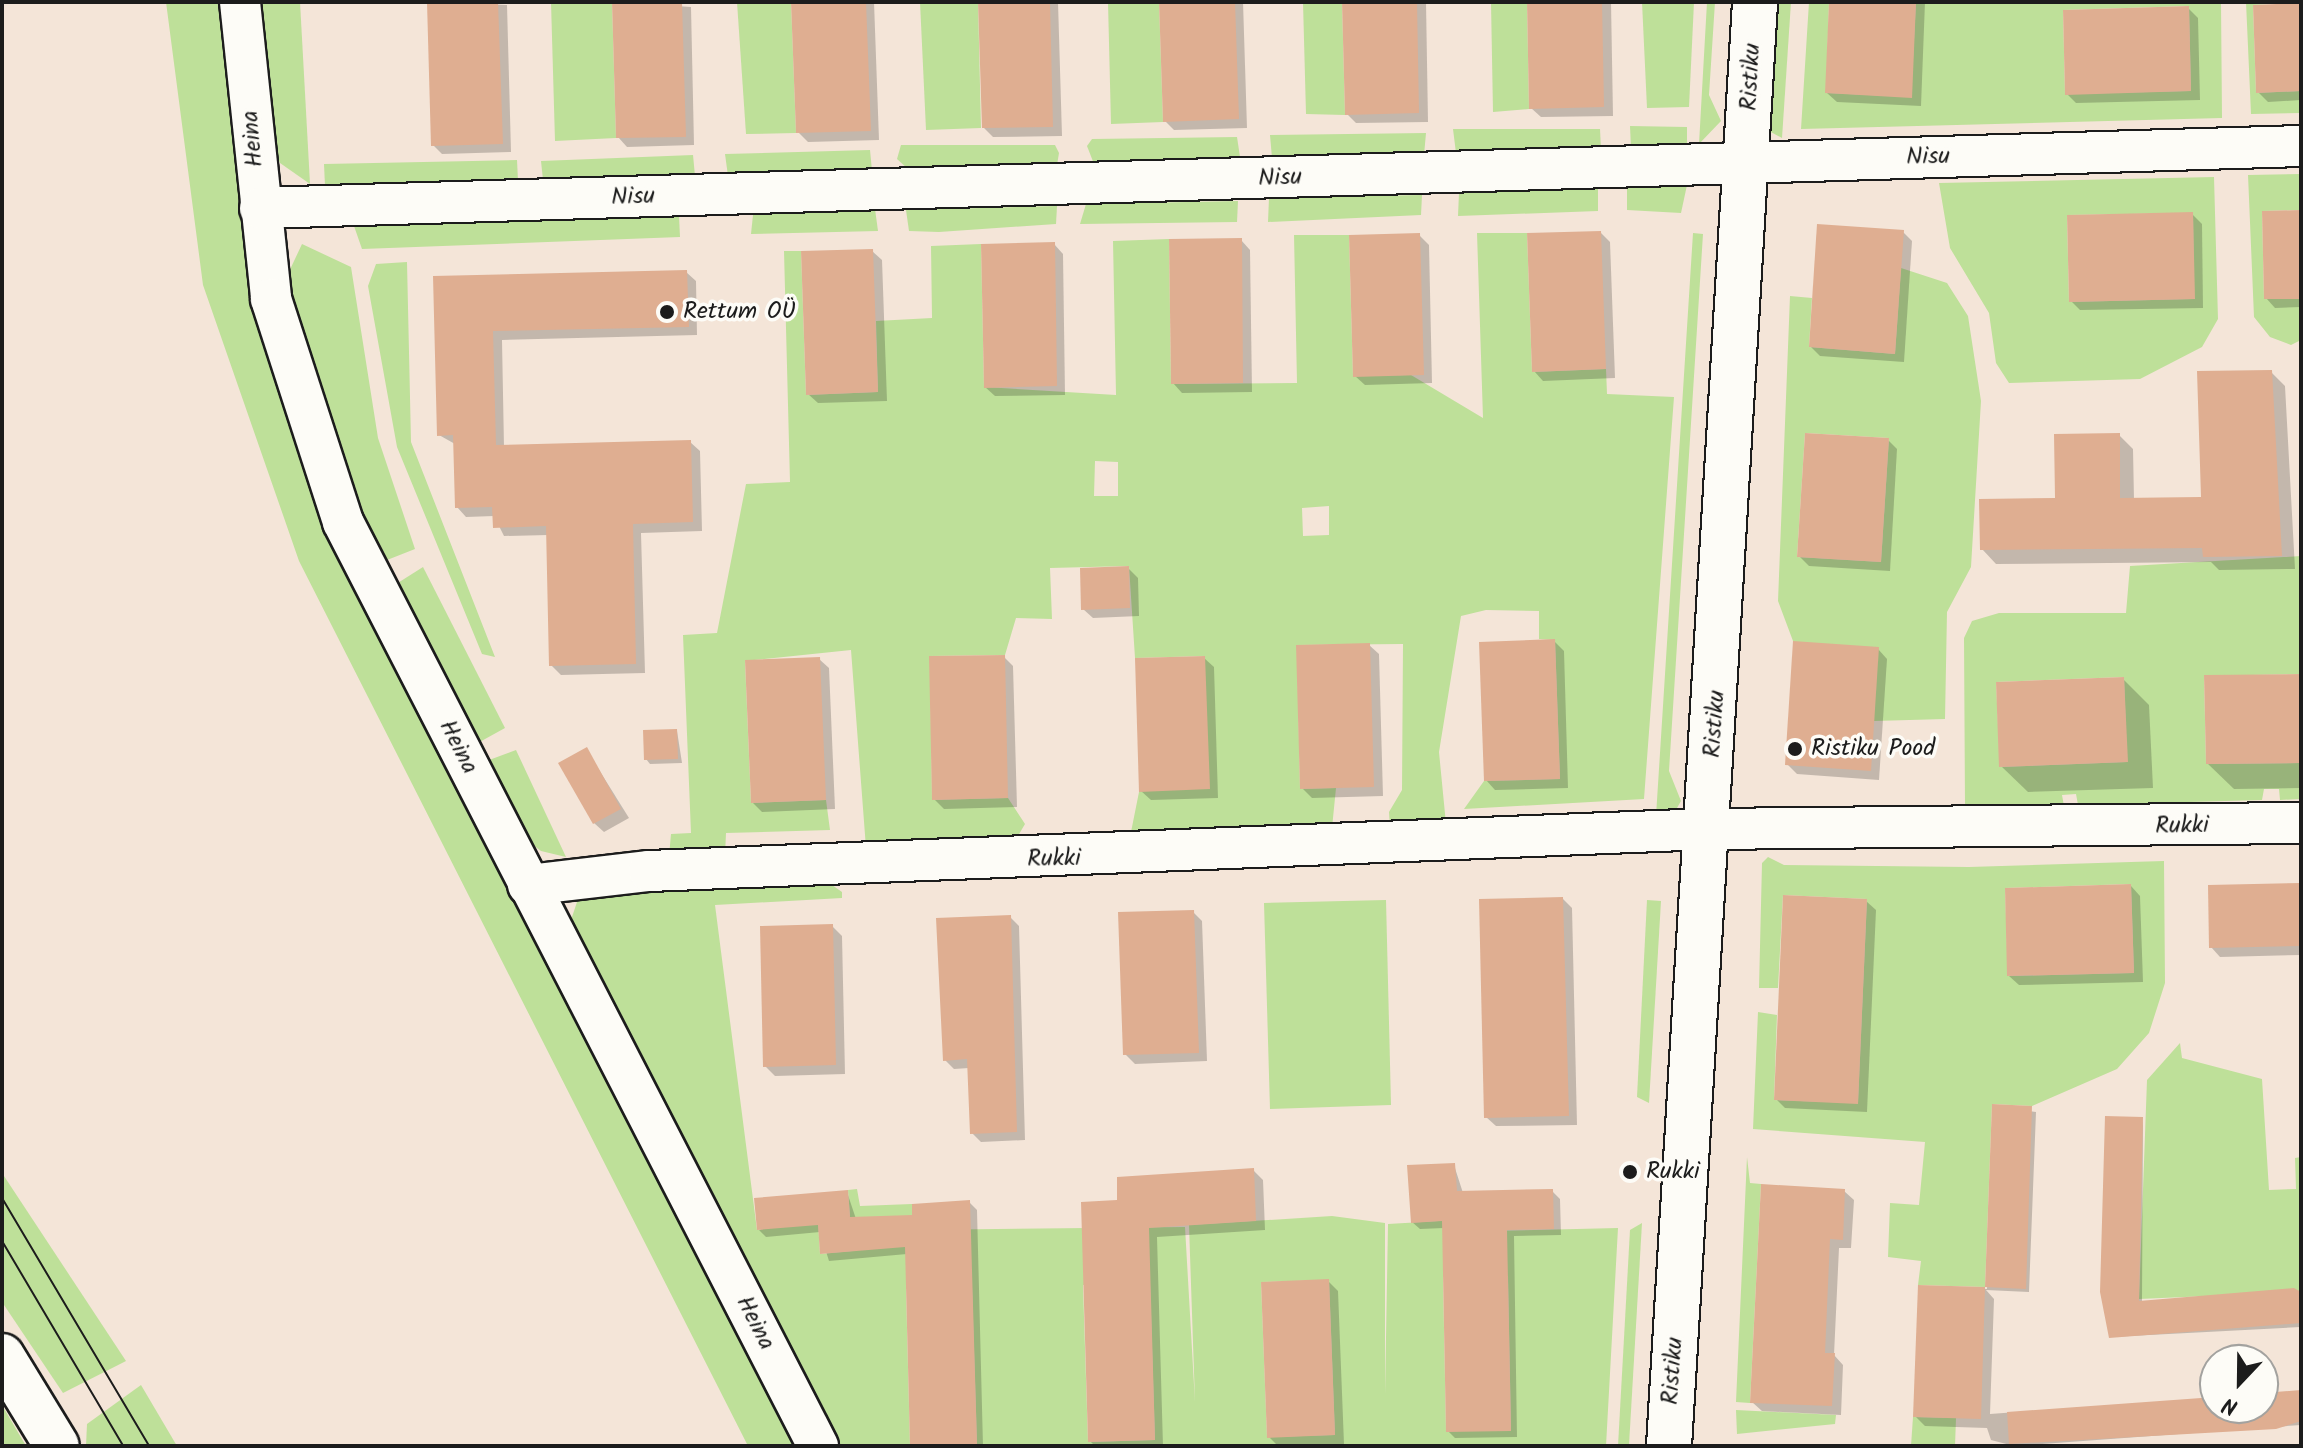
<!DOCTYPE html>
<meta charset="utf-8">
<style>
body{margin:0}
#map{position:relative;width:2303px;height:1448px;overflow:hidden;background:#f4e5d8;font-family:Kalam,sans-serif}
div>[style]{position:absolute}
.green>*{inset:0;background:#bee099}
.shadow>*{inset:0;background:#0003}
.building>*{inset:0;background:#dfae91}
.roads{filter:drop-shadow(2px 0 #1c1c1c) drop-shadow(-2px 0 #1c1c1c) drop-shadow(0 2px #1c1c1c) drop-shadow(0 -2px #1c1c1c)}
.minor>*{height:40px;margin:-20px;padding:0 20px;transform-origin:20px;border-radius:20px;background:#fdfcf7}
.tertiary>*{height:44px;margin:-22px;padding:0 22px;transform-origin:22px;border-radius:22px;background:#fdfcf7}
.tram>*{height:2px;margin:-1px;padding:0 1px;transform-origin:1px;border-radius:1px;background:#1c1c1c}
.dots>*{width:22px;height:22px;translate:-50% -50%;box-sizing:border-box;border:4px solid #fdfcf7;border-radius:50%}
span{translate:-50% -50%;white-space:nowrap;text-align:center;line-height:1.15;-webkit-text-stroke:7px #fdfcf7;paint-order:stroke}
.street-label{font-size:24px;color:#1c1c1c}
.poi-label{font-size:24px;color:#1c1c1c}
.left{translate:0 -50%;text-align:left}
.frame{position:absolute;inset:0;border:4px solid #1c1c1c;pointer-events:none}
.north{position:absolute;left:2199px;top:1344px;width:80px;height:80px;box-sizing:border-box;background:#fdfcf7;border:2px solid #a3a29f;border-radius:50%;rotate:202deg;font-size:22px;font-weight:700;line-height:32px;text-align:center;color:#1c1c1c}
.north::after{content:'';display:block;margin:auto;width:28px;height:36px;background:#1c1c1c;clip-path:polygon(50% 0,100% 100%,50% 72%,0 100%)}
</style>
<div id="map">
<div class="green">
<i style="clip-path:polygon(166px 2px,220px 2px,244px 226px,337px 544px,798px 1446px,748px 1446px,299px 561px,203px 285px)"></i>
<i style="clip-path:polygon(262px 2px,300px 2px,310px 184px,280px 163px,272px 145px)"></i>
<i style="clip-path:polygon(551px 2px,612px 2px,616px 138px,555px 141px)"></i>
<i style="clip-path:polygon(737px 2px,791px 2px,796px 133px,746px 134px)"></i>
<i style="clip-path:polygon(920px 2px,978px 2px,981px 128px,926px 130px)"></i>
<i style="clip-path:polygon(1108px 2px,1159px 2px,1163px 122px,1111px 124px)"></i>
<i style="clip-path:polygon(1303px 2px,1342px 2px,1345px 115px,1306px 114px)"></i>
<i style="clip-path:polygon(1491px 2px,1527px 2px,1529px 109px,1493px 112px)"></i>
<i style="clip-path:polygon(1642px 2px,1694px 2px,1689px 107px,1647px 108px)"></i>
<i style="clip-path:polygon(1707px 2px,1715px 2px,1709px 95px,1721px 121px,1699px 144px)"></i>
<i style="clip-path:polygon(1774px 2px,1791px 2px,1782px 138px,1769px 131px)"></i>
<i style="clip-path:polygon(evenodd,1809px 2px,1829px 2px,1826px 93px,1911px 97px,1916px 2px,2221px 2px,2222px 118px,1801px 129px,1809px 2px,2189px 6px,2191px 91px,2065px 94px,2063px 10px,2189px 6px)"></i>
<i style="clip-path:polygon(2246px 2px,2301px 2px,2253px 5px,2256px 93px,2301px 91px,2301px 113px,2251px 114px)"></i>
<i style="clip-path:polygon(1630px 126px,1687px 127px,1687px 146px,1631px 148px)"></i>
<i style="clip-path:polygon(1453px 129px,1600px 129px,1601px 150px,1456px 153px)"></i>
<i style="clip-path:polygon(1426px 133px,1424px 155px,1272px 158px,1270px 135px)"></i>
<i style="clip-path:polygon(1237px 137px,1240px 157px,1094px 164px,1087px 146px,1092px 139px)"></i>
<i style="clip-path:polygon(901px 145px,1055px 145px,1059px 153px,1057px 165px,908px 169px,897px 159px)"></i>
<i style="clip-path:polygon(870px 150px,872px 171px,728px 176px,725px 154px)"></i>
<i style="clip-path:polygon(693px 155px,695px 176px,543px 180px,541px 161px)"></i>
<i style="clip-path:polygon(517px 160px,518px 181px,325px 186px,324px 164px)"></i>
<i style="clip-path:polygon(2301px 174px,2301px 210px,2262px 211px,2264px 299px,2301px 299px,2301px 340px,2291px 345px,2270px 337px,2254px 317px,2248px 175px)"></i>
<i style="clip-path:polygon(evenodd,2214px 177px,2218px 319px,2202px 347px,2140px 379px,2009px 383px,1996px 363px,1989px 313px,1950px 248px,1939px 183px,2214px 177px,2193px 213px,2194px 299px,2069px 302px,2067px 215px,2193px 213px)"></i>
<i style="clip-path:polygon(1687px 185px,1681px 213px,1627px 210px,1627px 187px)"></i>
<i style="clip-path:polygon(1598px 188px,1598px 211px,1458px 216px,1459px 193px)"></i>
<i style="clip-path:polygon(1422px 195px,1421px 215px,1268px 222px,1269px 198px)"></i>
<i style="clip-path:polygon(1238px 201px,1237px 222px,1080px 224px,1086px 204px)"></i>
<i style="clip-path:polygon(1057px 206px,1056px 224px,939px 232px,909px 231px,906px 210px)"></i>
<i style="clip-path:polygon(875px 209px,878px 231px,751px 234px,753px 215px)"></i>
<i style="clip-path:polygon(679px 216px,680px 237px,362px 249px,354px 226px)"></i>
<i style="clip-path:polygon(evenodd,1477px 233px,1527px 233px,1532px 372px,1606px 369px,1607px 394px,1674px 397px,1644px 799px,1464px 809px,1484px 781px,1560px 779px,1555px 640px,1539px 639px,1539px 611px,1486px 610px,1461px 616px,1439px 752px,1446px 824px,1390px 827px,1389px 812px,1402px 790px,1403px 644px,1297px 645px,1300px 789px,1336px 788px,1332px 828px,1130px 837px,1139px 792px,1205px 656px,1135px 658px,1129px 566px,1050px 568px,1052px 619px,1016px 618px,1005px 655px,930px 656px,932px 800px,1008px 798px,1025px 824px,1015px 841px,866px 848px,851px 650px,745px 661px,751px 803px,826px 800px,830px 830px,726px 833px,725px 856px,669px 856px,671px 834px,691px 833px,683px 635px,717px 633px,746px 484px,790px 482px,784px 251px,801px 251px,806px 395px,878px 392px,876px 321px,932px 318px,931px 246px,981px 244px,984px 387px,1116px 395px,1113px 241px,1169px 239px,1171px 384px,1297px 383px,1294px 235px,1349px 235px,1353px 376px,1411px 375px,1483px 418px,1477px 233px,1095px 461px,1118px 462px,1118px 496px,1094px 496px,1095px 461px,1477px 233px,1329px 506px,1329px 535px,1303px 536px,1302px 508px,1329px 506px)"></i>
<i style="clip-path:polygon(1693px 233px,1703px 234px,1669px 771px,1681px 801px,1673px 815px,1656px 816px)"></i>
<i style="clip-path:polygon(302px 244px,351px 267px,378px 438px,415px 549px,382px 562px,305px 361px,287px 276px)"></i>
<i style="clip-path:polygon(407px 262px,411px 442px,495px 657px,482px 654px,397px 447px,368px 286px,376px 264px)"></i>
<i style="clip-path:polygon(evenodd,1901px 268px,1947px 283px,1968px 316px,1981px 401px,1971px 567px,1947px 612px,1945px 719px,1874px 721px,1793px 641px,1778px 601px,1790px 296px,1812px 298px,1809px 347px,1895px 354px,1901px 268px,1805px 433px,1889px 438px,1881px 562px,1797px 557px,1805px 433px)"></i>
<i style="clip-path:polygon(evenodd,2301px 556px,2301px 674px,2204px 676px,2206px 764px,2301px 763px,2301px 799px,2280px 800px,2279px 789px,2264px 789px,2262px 800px,2078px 805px,2076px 794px,2062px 795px,2064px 806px,1965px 806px,1964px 638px,1972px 621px,1999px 613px,2126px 613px,2130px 566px,2301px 556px,2124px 677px,2127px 762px,2000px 767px,1996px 682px,2124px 677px)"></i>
<i style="clip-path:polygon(423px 567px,505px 728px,476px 744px,393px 586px)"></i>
<i style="clip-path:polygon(516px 750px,566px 857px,541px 851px,520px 835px,481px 763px)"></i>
<i style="clip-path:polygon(evenodd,1768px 857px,1784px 865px,1969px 867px,2164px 861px,2165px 983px,2149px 1033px,2117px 1069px,2032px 1106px,1992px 1104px,1985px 1287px,1918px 1285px,1921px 1261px,1888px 1257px,1890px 1203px,1919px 1205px,1925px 1142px,1753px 1129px,1758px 1012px,1777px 1015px,1774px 1100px,1858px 1103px,1867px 899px,1783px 895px,1778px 988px,1759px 988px,1762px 863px,1768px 857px,2131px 884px,2134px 973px,2008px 976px,2005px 888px,2131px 884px)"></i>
<i style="clip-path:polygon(evenodd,650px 883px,832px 885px,842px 892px,842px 898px,715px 905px,757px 1230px,850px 1216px,848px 1190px,857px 1189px,860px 1206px,912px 1204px,913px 1230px,1185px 1227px,1195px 1402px,1189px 1225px,1332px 1216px,1385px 1223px,1385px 1395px,1388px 1224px,1490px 1218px,1491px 1231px,1618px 1228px,1606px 1446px,931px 1446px,977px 1444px,972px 1287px,906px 1289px,910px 1446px,839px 1446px,576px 943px,571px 920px,578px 899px,650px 883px,900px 1216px,900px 1232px,874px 1233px,873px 1217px,900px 1216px,650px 883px,851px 1218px,853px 1251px,820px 1254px,818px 1221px,851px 1218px,650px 883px,1508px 1276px,1511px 1430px,1446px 1431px,1443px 1277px,1508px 1276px,650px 883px,1329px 1280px,1335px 1435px,1267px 1437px,1261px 1282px,1329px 1280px,650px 883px,1150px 1283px,1155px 1440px,1088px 1442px,1083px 1285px,1150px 1283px)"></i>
<i style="clip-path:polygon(1386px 900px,1391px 1105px,1270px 1109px,1264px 903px)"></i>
<i style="clip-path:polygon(1647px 900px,1661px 901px,1649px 1103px,1637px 1097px)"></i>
<i style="clip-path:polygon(2180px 1043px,2182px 1058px,2262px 1079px,2269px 1190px,2296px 1189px,2295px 1158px,2301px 1157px,2301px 1292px,2139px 1299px,2147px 1080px)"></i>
<i style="clip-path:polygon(1747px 1157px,1750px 1183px,1761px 1184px,1750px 1403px,1736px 1402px)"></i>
<i style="clip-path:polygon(2px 1173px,126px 1361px,63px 1393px,2px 1302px)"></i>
<i style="clip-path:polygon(1642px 1223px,1629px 1445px,1618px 1446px,1630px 1230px)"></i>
<i style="clip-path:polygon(141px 1385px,177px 1446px,86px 1446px,87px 1424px)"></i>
<i style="clip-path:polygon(2px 1405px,26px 1446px,2px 1444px)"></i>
<i style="clip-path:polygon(1736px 1410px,1836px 1415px,1835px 1424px,1737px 1434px)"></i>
<i style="clip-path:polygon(1913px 1417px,1956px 1418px,1955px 1446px,1911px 1446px)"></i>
</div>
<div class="shadow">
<i style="clip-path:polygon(429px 2px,507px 5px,511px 152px,442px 154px,433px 145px)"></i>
<i style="clip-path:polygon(614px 2px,691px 7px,694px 145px,627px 147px,618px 137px)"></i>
<i style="clip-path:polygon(793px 2px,874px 2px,879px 140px,808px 142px,798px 132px)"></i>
<i style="clip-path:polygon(980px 2px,1058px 2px,1062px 136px,993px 137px,983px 127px)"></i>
<i style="clip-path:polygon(1161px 2px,1243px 2px,1247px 128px,1174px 130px,1165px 121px)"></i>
<i style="clip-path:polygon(1344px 2px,1426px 2px,1428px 122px,1356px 123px,1347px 114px)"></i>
<i style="clip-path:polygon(1529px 2px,1611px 2px,1613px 116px,1541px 117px,1531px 108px)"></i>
<i style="clip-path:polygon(1831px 2px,1925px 2px,1921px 106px,1837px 102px,1827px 93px)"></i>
<i style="clip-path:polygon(2301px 5px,2301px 100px,2268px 102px,2258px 92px)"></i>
<i style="clip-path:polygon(2188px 8px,2198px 18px,2200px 100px,2076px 103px,2067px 94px)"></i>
<i style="clip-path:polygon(2301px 212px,2301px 307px,2275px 308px,2266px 298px)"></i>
<i style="clip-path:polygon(2192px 214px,2202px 224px,2203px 308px,2080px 310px,2071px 301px)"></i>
<i style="clip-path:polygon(1903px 232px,1912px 241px,1904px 362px,1820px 356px,1811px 347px)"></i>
<i style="clip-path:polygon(1601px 233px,1610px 242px,1615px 378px,1543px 381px,1534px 371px)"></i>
<i style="clip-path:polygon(1419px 235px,1429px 245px,1432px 383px,1365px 385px,1355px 376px)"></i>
<i style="clip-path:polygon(1241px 240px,1250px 250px,1252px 392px,1182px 393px,1173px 383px)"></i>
<i style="clip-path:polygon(1054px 244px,1063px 254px,1065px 395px,995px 396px,985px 387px)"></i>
<i style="clip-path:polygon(872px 251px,882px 260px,887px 401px,818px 403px,808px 394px)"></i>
<i style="clip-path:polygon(686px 272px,696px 281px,697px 335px,502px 340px,504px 447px,690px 442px,700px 451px,702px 531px,641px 533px,645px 673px,561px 675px,551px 665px,548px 535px,504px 536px,494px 516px,466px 517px,457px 507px,455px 444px,439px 435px,435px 278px)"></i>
<i style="clip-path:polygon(2271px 372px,2285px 386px,2295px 569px,2219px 570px,2211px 562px,1996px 564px,1982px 549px,2057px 500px,2119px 435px,2133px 449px,2134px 500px,2203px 499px)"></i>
<i style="clip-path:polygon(1888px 440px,1897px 449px,1890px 571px,1809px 566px,1799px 556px)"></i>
<i style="clip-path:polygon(1128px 568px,1138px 578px,1139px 616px,1093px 618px,1083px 609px)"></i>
<i style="clip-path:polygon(1554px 641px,1564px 651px,1568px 788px,1495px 790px,1486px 780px)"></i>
<i style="clip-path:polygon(1369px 645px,1379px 654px,1383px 796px,1312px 798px,1302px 788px)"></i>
<i style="clip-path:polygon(1878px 649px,1887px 659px,1879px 780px,1797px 774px,1788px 765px)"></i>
<i style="clip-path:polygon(1004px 657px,1013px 666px,1017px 807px,944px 809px,934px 799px)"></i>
<i style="clip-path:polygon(1204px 658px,1214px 667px,1218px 798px,1151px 800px,1141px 791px)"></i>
<i style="clip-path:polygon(819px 659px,829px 668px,835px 809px,762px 812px,753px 803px)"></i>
<i style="clip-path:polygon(2301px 676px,2301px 788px,2234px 789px,2207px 763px)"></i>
<i style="clip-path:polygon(2123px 679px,2149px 705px,2153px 788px,2028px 792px,2001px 766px)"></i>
<i style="clip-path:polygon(677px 731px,682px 763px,650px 764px,646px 759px)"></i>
<i style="clip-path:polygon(586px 749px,629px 818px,604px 832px,594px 823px)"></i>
<i style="clip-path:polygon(2301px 885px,2301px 955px,2220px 957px,2211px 947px)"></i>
<i style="clip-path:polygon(2131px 886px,2140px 896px,2143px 982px,2019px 985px,2009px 976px)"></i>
<i style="clip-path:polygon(1563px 899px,1572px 908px,1577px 1125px,1496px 1126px,1486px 1117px)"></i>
<i style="clip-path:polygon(1866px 901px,1876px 910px,1867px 1112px,1785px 1108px,1776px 1099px)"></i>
<i style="clip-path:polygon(1193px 912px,1202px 921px,1207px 1061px,1135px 1064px,1125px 1054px)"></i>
<i style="clip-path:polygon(1010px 917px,1019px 926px,1025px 1140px,981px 1142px,972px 1133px,969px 1068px,954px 1069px,945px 1060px)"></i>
<i style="clip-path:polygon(832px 926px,842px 936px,845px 1074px,775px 1076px,765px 1066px)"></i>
<i style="clip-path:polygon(1994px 1106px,2036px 1112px,2029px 1292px,1986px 1290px,1994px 1299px,1990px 1414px,2215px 1398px,2215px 1408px,2263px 1408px,2263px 1395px,2301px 1392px,2301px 1425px,2014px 1446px,1991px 1440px,1987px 1428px,1925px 1426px,1915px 1416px,1920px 1287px,1987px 1289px)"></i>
<i style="clip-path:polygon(2143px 1119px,2142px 1302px,2301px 1291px,2301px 1332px,2300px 1327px,2111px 1337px)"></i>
<i style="clip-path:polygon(1454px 1165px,1463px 1193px,1553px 1192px,1560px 1199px,1561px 1235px,1514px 1236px,1517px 1437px,1455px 1438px,1448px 1431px,1444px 1228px,1420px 1229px,1412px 1222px)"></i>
<i style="clip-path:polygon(1254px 1171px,1263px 1180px,1265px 1230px,1157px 1237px,1163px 1446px,1095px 1446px,1090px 1441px,1119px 1202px)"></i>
<i style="clip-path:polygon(1844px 1191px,1854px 1200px,1851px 1248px,1839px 1248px,1834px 1355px,1843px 1365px,1841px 1415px,1762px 1411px,1752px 1402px)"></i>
<i style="clip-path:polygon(847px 1192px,856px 1219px,914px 1217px,969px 1202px,977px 1210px,983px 1446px,912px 1446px,907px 1254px,829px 1261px,820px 1232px,766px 1237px,759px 1230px)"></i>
<i style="clip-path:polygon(1328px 1281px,1338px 1291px,1344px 1444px,1278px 1446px,1269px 1437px)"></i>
</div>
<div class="building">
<i style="clip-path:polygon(427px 2px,498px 2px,503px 144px,431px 146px)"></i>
<i style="clip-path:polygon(612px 2px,682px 2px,686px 137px,616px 138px)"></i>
<i style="clip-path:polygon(791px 2px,866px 2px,871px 131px,796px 133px)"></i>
<i style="clip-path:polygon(978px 2px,1050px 2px,1053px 127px,982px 128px)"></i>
<i style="clip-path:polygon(1159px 2px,1235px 2px,1239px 119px,1163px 122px)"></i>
<i style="clip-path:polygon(1342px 2px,1417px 2px,1419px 113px,1345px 115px)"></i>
<i style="clip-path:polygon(1527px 2px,1602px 2px,1604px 107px,1529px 109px)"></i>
<i style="clip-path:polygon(1829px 2px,1916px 2px,1912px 98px,1825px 93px)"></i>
<i style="clip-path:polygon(2301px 3px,2301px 91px,2256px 93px,2253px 5px)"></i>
<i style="clip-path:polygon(2189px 6px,2191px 91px,2065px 95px,2063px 10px)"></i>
<i style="clip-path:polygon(2301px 210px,2301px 299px,2264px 299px,2262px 211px)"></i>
<i style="clip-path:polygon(2193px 212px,2195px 299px,2069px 302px,2067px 215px)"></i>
<i style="clip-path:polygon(1817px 224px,1904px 230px,1895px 354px,1809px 347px)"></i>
<i style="clip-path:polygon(1601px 231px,1606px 369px,1532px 372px,1527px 233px)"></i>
<i style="clip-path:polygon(1420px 233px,1424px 375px,1353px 377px,1349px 235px)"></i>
<i style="clip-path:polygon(1242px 238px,1243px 383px,1171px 384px,1169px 239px)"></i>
<i style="clip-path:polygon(1055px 242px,1057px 386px,984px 388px,981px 244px)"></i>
<i style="clip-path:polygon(873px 249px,878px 392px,806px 395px,801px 251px)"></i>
<i style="clip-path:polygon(687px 270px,689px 327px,493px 331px,496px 445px,691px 440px,693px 522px,633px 524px,636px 664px,549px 666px,546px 526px,493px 528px,492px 507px,455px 508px,453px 435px,437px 436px,433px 276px)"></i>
<i style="clip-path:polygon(2272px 370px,2282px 556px,2203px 557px,2202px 548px,1980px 550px,1979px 499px,2055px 498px,2054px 434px,2120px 433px,2120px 498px,2201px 497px,2197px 371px)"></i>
<i style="clip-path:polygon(1805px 433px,1889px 438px,1881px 562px,1797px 557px)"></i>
<i style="clip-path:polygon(1129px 566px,1130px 608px,1081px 610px,1080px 568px)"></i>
<i style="clip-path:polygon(1555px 639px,1560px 779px,1484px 781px,1479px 642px)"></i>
<i style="clip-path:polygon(1793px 641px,1879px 647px,1871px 771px,1785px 765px)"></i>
<i style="clip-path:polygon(1370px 643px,1374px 787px,1300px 789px,1296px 645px)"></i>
<i style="clip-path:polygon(1005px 655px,1008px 798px,932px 800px,929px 656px)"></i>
<i style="clip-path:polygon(1205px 656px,1210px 789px,1139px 792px,1135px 658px)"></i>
<i style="clip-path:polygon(820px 657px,826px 800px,751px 803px,745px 660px)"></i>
<i style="clip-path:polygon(2301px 674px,2301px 763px,2206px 764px,2204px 675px)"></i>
<i style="clip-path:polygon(2124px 677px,2128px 762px,1999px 767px,1996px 682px)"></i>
<i style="clip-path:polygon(677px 729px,678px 759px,644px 760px,643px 730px)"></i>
<i style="clip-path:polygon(587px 747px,621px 809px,593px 824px,558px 763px)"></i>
<i style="clip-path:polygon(2301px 883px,2301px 946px,2209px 948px,2208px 885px)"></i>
<i style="clip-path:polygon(2131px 884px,2134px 973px,2007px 976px,2005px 888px)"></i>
<i style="clip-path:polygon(1783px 895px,1867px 899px,1858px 1104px,1774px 1100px)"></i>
<i style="clip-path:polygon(1563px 897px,1569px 1116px,1484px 1118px,1479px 899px)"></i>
<i style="clip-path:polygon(1194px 910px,1199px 1053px,1123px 1055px,1118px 912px)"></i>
<i style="clip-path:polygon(1011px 915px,1017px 1132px,970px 1134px,967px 1059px,943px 1061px,936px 918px)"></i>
<i style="clip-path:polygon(833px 924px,836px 1065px,763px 1067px,760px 926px)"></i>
<i style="clip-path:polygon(1992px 1104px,2032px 1106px,2026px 1289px,1985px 1287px)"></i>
<i style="clip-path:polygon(2105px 1116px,2143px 1117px,2139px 1301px,2294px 1288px,2301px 1292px,2301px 1323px,2109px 1338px,2100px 1292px)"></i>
<i style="clip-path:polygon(1455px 1163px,1457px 1191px,1553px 1189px,1554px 1229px,1507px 1230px,1511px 1431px,1446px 1432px,1442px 1221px,1411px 1223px,1407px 1165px)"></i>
<i style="clip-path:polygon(1254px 1168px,1256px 1221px,1149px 1228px,1155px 1440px,1088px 1442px,1081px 1202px,1117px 1200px,1117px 1177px)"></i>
<i style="clip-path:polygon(1761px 1184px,1845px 1189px,1843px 1240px,1830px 1239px,1825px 1353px,1835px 1353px,1832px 1406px,1750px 1403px)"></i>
<i style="clip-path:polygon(848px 1190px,850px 1217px,912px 1215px,912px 1204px,970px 1200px,977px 1445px,910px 1446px,905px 1247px,820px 1254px,818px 1225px,757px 1230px,754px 1198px)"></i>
<i style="clip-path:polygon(1329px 1279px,1335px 1435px,1267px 1438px,1261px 1282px)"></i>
<i style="clip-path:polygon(1918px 1285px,1985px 1287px,1981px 1419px,1913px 1417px)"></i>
<i style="clip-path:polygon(2301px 1390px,2301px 1421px,2276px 1429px,2009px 1444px,2007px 1412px,2215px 1397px,2215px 1408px,2263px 1408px,2263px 1393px)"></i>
</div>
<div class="roads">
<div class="minor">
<i style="left:240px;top:2px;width:299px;rotate:84deg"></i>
<i style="left:271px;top:299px;width:234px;rotate:72.1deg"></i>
<i style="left:343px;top:522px;width:1039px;rotate:62.79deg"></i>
<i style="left:260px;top:208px;width:2042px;rotate:-1.74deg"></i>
<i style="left:528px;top:885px;width:122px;rotate:-6.6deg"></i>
<i style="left:649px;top:871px;width:1059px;rotate:-2.27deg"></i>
<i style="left:1707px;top:829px;width:594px;rotate:-0.58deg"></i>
</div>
<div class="tertiary">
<i style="left:2px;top:1356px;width:105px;rotate:58.6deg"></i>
<i style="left:1669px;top:1446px;width:1447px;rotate:-86.59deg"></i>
</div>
</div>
<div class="tram">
<i style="left:2px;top:1198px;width:288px;rotate:59.3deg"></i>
<i style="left:2px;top:1241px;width:238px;rotate:59.4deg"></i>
</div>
<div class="dots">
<i style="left:667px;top:312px;background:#1c1c1c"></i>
<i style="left:1795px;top:749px;background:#1c1c1c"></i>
<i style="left:1630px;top:1172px;background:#1c1c1c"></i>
</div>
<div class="street-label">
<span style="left:1751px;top:77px;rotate:-87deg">Ristiku</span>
<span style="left:253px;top:139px;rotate:-95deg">Heina</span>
<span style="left:1928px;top:157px;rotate:-1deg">Nisu</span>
<span style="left:1280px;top:178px;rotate:-2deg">Nisu</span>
<span style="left:633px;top:197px;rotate:-2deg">Nisu</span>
<span style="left:1715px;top:724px;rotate:-86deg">Ristiku</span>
<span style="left:458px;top:747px;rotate:63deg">Heina</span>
<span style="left:2182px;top:826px;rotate:-1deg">Rukki</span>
<span style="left:1054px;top:859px;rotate:-1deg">Rukki</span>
<span style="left:755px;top:1323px;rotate:63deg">Heina</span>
<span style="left:1673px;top:1371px;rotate:-86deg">Ristiku</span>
</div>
<div class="poi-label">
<span class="left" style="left:683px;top:312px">Rettum OÜ</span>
<span class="left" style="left:1811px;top:749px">Ristiku Pood</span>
<span class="left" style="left:1646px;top:1172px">Rukki</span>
</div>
<div class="frame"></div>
<div class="north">N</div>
</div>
